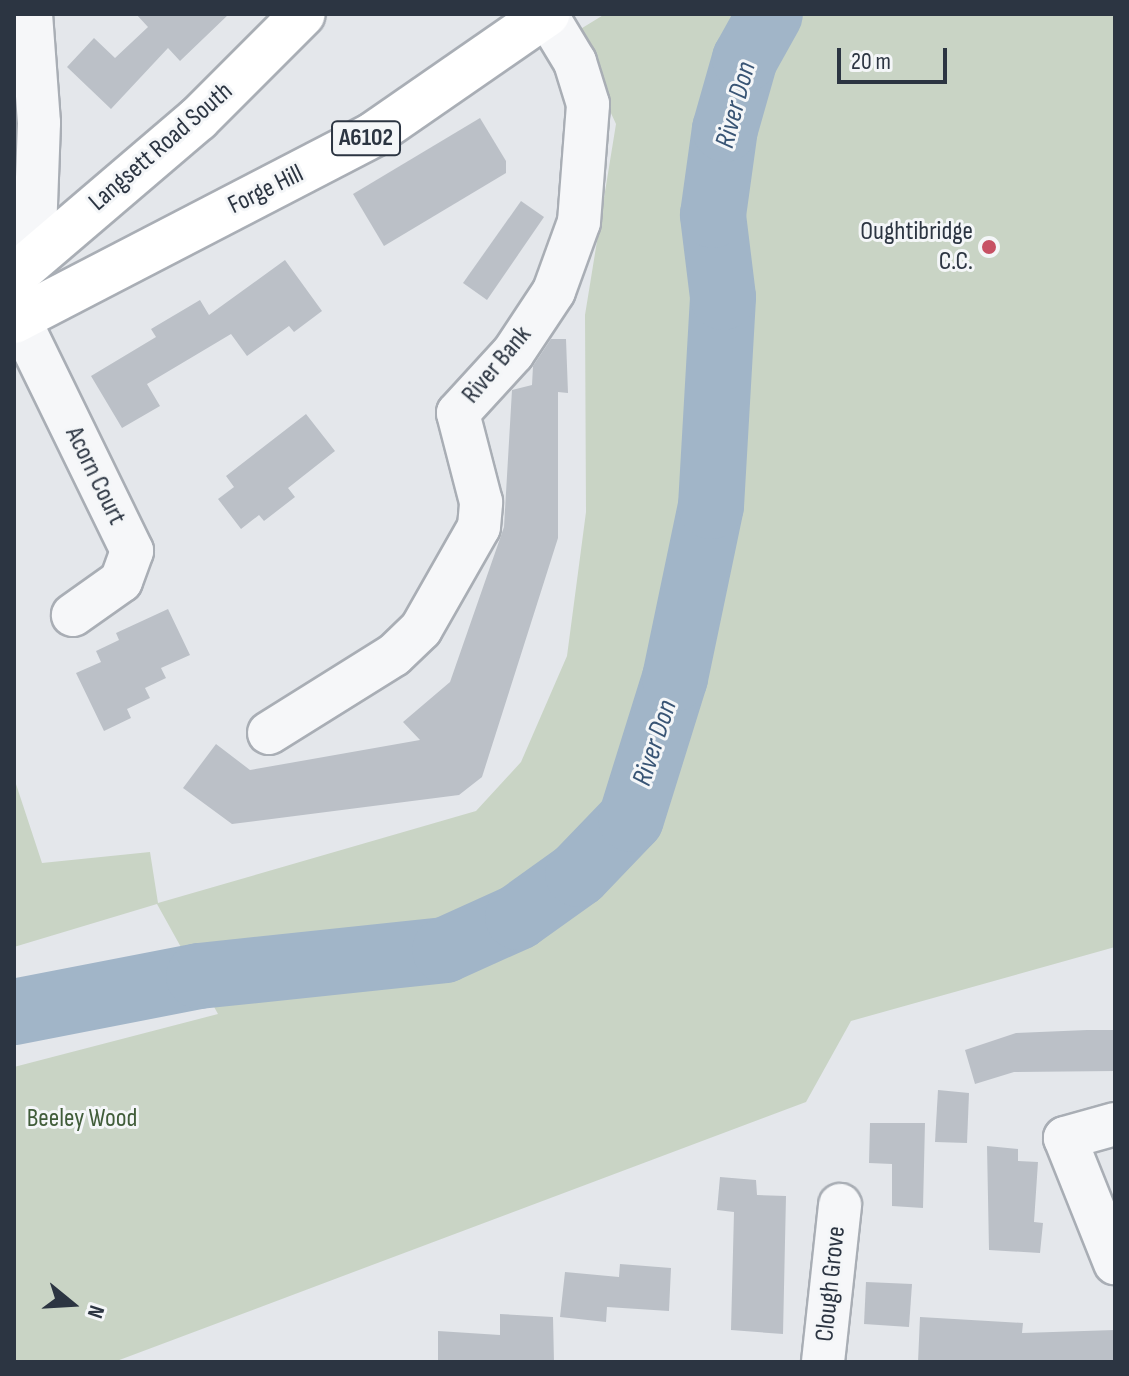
<!DOCTYPE html>
<style>
body{margin:0}
#map{position:relative;width:1129px;height:1376px;overflow:hidden;background:#e4e7eb;font-family:"Sofia Sans Condensed",sans-serif}
div>[style]{position:absolute}
.green>*{inset:0;background:#c9d4c5}
.river>*{height:66px;margin:-33px;padding:0 33px;transform-origin:33px;border-radius:33px;background:#a1b5c8}
.building>*{inset:0;background:#bbc0c7}
.roads{filter:drop-shadow(2px 0 #a9aeb5) drop-shadow(-2px 0 #a9aeb5) drop-shadow(0 2px #a9aeb5) drop-shadow(0 -2px #a9aeb5)}
.minor>*{height:42px;margin:-21px;padding:0 21px;transform-origin:21px;border-radius:21px;background:#f6f7f9}
.major>*{height:44px;margin:-22px;padding:0 22px;transform-origin:22px;border-radius:22px;background:#fff}
.dots>*{width:22px;height:22px;translate:-50% -50%;box-sizing:border-box;border:4px solid #f4f6f8;border-radius:50%}
span{translate:-50% -50%;white-space:nowrap;text-align:center;line-height:1.15;-webkit-text-stroke:6px #f4f6f8;paint-order:stroke}
.shield-label span{padding:2px 6px;background:#f4f6f8;border:2px solid;border-radius:6px;-webkit-text-stroke-width:0}
.shield-label{font-size:24px;color:#2c3542;font-weight:700}
.street-label{font-size:26px;color:#2c3542}
.poi-label{font-size:26px;color:#2c3542}
.right{translate:-100% -50%;text-align:right}
.park-label{font-size:26px;color:#415d3a}
.water-label{font-size:28px;color:#385474;font-style:italic}
.frame{position:absolute;inset:0;border:16px solid #2c3542;pointer-events:none}
.north{position:absolute;left:32px;top:1264px;width:80px;height:80px;-webkit-text-stroke:6px #f4f6f8;paint-order:stroke;rotate:108deg;font-size:22px;font-weight:700;line-height:32px;text-align:center;color:#2c3542}
.north::after{content:'';display:block;margin:auto;width:28px;height:36px;background:#2c3542;clip-path:polygon(50% 0,100% 100%,50% 72%,0 100%)}
.scale{position:absolute;left:837px;top:48px;width:110px;height:36px;box-sizing:border-box;border:4px solid #2c3542;border-top:0;padding-left:10px;font-size:24px;line-height:28px;white-space:nowrap;color:#2c3542;-webkit-text-stroke:6px #f4f6f8;paint-order:stroke}
</style>
<div id="map">
<div class="green">
<i style="clip-path:polygon(605px 14px,1115px 14px,1115px 947px,851px 1021px,806px 1102px,114px 1362px,14px 1362px,14px 1067px,218px 1014px,157px 904px,14px 947px,14px 778px,42px 863px,150px 852px,158px 903px,476px 811px,521px 762px,567px 656px,586px 512px,585px 315px,616px 124px,574px 33px)"></i>
</div>
<div class="river">
<i style="left:14px;top:1012px;width:188px;rotate:-11deg"></i>
<i style="left:199px;top:976px;width:247px;rotate:-6deg"></i>
<i style="left:445px;top:950px;width:80px;rotate:-24.3deg"></i>
<i style="left:518px;top:917px;width:74px;rotate:-35.6deg"></i>
<i style="left:578px;top:874px;width:76px;rotate:-46.1deg"></i>
<i style="left:631px;top:819px;width:148px;rotate:-72.7deg"></i>
<i style="left:675px;top:678px;width:176px;rotate:-78.2deg"></i>
<i style="left:711px;top:506px;width:209px;rotate:-86.7deg"></i>
<i style="left:723px;top:297px;width:83px;rotate:-97deg"></i>
<i style="left:713px;top:215px;width:87px;rotate:-82.1deg"></i>
<i style="left:725px;top:129px;width:73px;rotate:-74.1deg"></i>
<i style="left:745px;top:59px;width:51px;rotate:-60.9deg"></i>
</div>
<div class="building">
<i style="clip-path:polygon(136px 14px,229px 14px,180px 61px,168px 48px,111px 109px,67px 67px,94px 38px,115px 58px,148px 27px)"></i>
<i style="clip-path:polygon(480px 118px,506px 161px,506px 173px,384px 246px,353px 194px)"></i>
<i style="clip-path:polygon(521px 201px,544px 217px,487px 300px,463px 283px)"></i>
<i style="clip-path:polygon(285px 260px,322px 311px,294px 332px,289px 326px,247px 356px,231px 334px,147px 384px,160px 406px,122px 428px,91px 376px,156px 337px,151px 329px,200px 300px,209px 315px)"></i>
<i style="clip-path:polygon(551px 339px,566px 339px,568px 393px,558px 392px,558px 538px,482px 777px,459px 795px,232px 824px,183px 788px,216px 744px,250px 770px,420px 740px,403px 722px,450px 682px,504px 527px,512px 390px,532px 385px,533px 366px)"></i>
<i style="clip-path:polygon(306px 414px,335px 451px,288px 488px,295px 497px,264px 521px,259px 515px,241px 529px,218px 499px,234px 487px,226px 476px)"></i>
<i style="clip-path:polygon(168px 609px,190px 655px,161px 668px,166px 678px,145px 688px,150px 698px,127px 709px,131px 718px,104px 731px,76px 673px,101px 662px,96px 651px,119px 640px,116px 633px)"></i>
<i style="clip-path:polygon(1087px 1030px,1115px 1030px,1115px 1071px,1014px 1072px,975px 1084px,965px 1050px,1016px 1033px)"></i>
<i style="clip-path:polygon(938px 1090px,969px 1093px,967px 1143px,935px 1142px)"></i>
<i style="clip-path:polygon(870px 1123px,925px 1123px,923px 1208px,892px 1206px,892px 1164px,869px 1163px)"></i>
<i style="clip-path:polygon(987px 1146px,1018px 1149px,1018px 1161px,1038px 1162px,1034px 1222px,1043px 1223px,1040px 1253px,989px 1250px)"></i>
<i style="clip-path:polygon(720px 1177px,756px 1180px,757px 1195px,786px 1196px,783px 1334px,731px 1330px,734px 1212px,717px 1210px)"></i>
<i style="clip-path:polygon(620px 1264px,671px 1268px,669px 1311px,607px 1307px,606px 1322px,560px 1317px,565px 1272px,619px 1277px)"></i>
<i style="clip-path:polygon(866px 1282px,912px 1284px,909px 1327px,864px 1324px)"></i>
<i style="clip-path:polygon(500px 1314px,553px 1317px,554px 1362px,438px 1362px,438px 1331px,500px 1335px)"></i>
<i style="clip-path:polygon(920px 1317px,1023px 1323px,1022px 1333px,1115px 1330px,1115px 1362px,918px 1362px)"></i>
</div>
<div class="roads">
<div class="minor">
<i style="left:31px;top:14px;width:109px;rotate:85.8deg"></i>
<i style="left:39px;top:123px;width:135px;rotate:92.1deg"></i>
<i style="left:19px;top:319px;width:258px;rotate:64deg"></i>
<i style="left:132px;top:551px;width:32px;rotate:110deg"></i>
<i style="left:121px;top:581px;width:59px;rotate:144.7deg"></i>
<i style="left:269px;top:733px;width:147px;rotate:-32deg"></i>
<i style="left:394px;top:655px;width:37px;rotate:-44deg"></i>
<i style="left:421px;top:629px;width:117px;rotate:-60.4deg"></i>
<i style="left:479px;top:527px;width:25px;rotate:-85deg"></i>
<i style="left:481px;top:502px;width:92px;rotate:-104.5deg"></i>
<i style="left:458px;top:413px;width:81px;rotate:-47.5deg"></i>
<i style="left:513px;top:353px;width:74px;rotate:-56.5deg"></i>
<i style="left:554px;top:291px;width:73px;rotate:-70.1deg"></i>
<i style="left:579px;top:222px;width:118px;rotate:-85.6deg"></i>
<i style="left:588px;top:104px;width:44px;rotate:-107.2deg"></i>
<i style="left:575px;top:62px;width:56px;rotate:-121.1deg"></i>
<i style="left:1115px;top:1124px;width:52px;rotate:164.4deg"></i>
<i style="left:1065px;top:1138px;width:135px;rotate:68.2deg"></i>
<i style="left:823px;top:1362px;width:158px;rotate:-83.8deg"></i>
</div>
<div class="major">
<i style="left:14px;top:276px;width:242px;rotate:-40.5deg"></i>
<i style="left:198px;top:119px;width:148px;rotate:-45deg"></i>
<i style="left:14px;top:321px;width:406px;rotate:-27.4deg"></i>
<i style="left:374px;top:134px;width:211px;rotate:-34.7deg"></i>
</div>
</div>
<div class="dots">
<i style="left:989px;top:247px;background:#c75164"></i>
</div>
<div class="shield-label">
<span style="left:366px;top:138px">A6102</span>
</div>
<div class="street-label">
<span style="left:161px;top:147px;rotate:-41deg">Langsett Road South</span>
<span style="left:266px;top:190px;rotate:-26deg">Forge Hill</span>
<span style="left:497px;top:365px;rotate:-50deg">River Bank</span>
<span style="left:95px;top:476px;rotate:64deg">Acorn Court</span>
<span style="left:831px;top:1284px;rotate:-84deg">Clough Grove</span>
</div>
<div class="poi-label">
<span class="right" style="left:973px;top:247px">Oughtibridge<br>C.C.</span>
</div>
<div class="park-label">
<span style="left:82px;top:1119px">Beeley Wood</span>
</div>
<div class="water-label">
<span style="left:736px;top:105px;rotate:-75deg">River Don</span>
<span style="left:655px;top:743px;rotate:-72deg">River Don</span>
</div>
<div class="frame"></div>
<div class="north">N</div>
<div class="scale">20 m</div>
</div>
